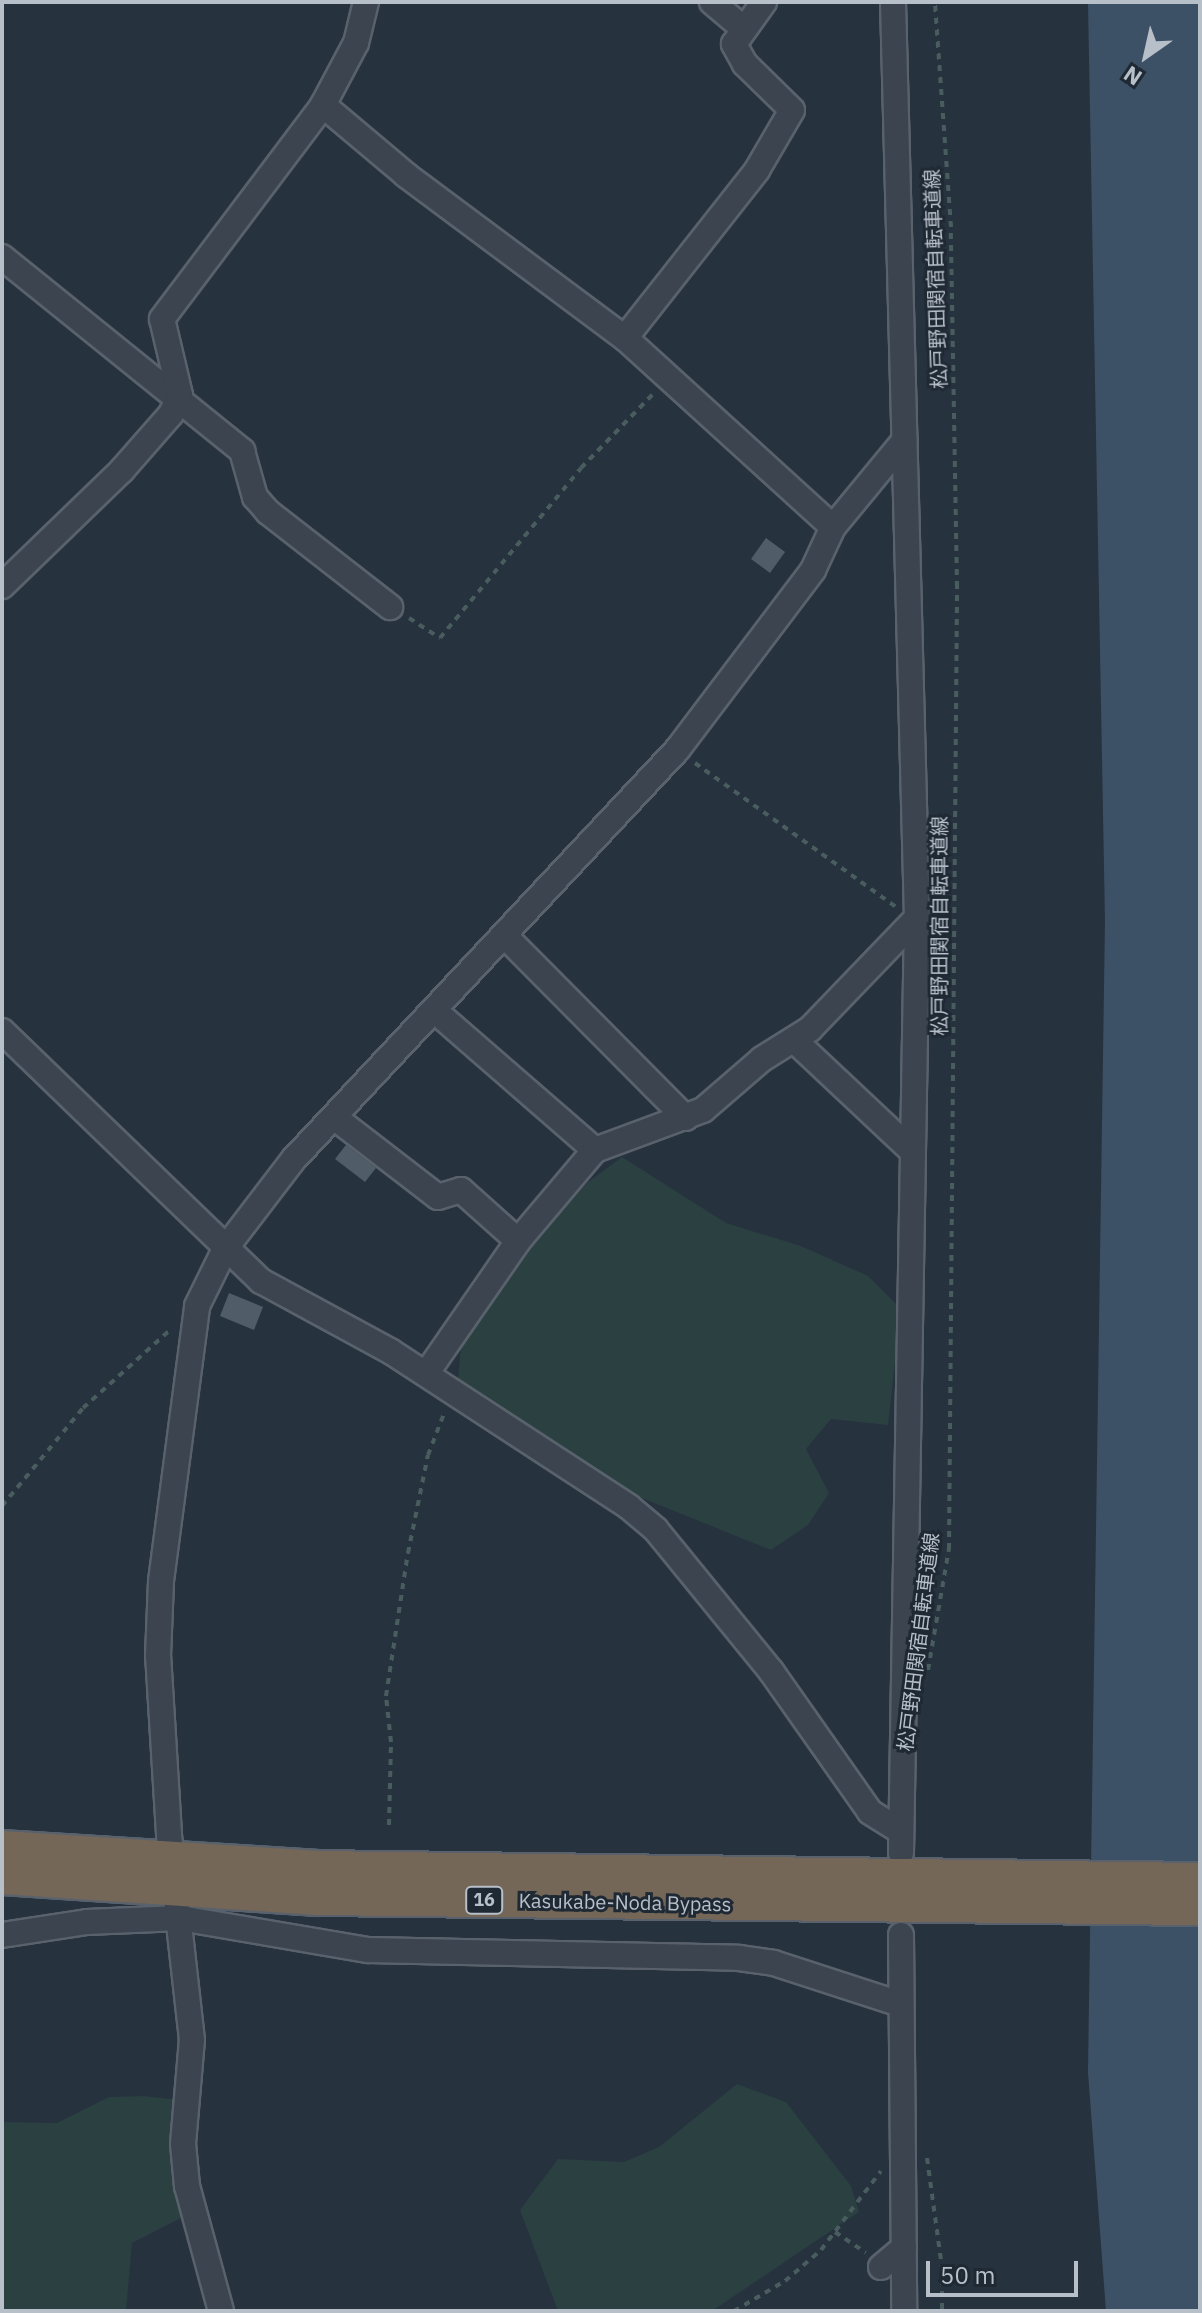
<!DOCTYPE html>
<meta charset="utf-8">
<style>
body{margin:0}
#map{position:relative;width:1202px;height:2313px;overflow:hidden;background:#27323f;font-family:"IBM Plex Sans","Noto Sans JP",sans-serif}
div>[style]{position:absolute}
.green>*{inset:0;background:#2a4041}
.water>*{inset:0;background:#3d5166}
.building>*{inset:0;background:#505d69}
.path>*{height:4px;margin-top:-2px;transform-origin:0;background:repeating-linear-gradient(90deg,#495d5e 0 6px,transparent 0 12px)}
.roads{filter:drop-shadow(2px 0 #59626c) drop-shadow(-2px 0 #59626c) drop-shadow(0 2px #59626c) drop-shadow(0 -2px #59626c)}
.minor>*{height:24px;margin:-12px;padding:0 12px;transform-origin:12px;border-radius:12px;background:#3b444f}
.highway>*{height:36px;margin:-18px;padding:0 18px;transform-origin:18px;border-radius:18px;background:#746758}
span{translate:-50% -50%;white-space:nowrap;text-align:center;line-height:1.15;-webkit-text-stroke:6px #1f2934;paint-order:stroke}
.shield-label span{padding:2px 6px;background:#1f2934;border:2px solid;border-radius:6px;-webkit-text-stroke-width:0}
.shield-label{font-size:18px;color:#b7bfc9;font-weight:700}
.street-label{font-size:20px;color:#b7bfc9}
.frame{position:absolute;inset:0;border:4px solid #b7bfc9;pointer-events:none}
.north{position:absolute;left:1106px;top:16px;width:80px;height:80px;-webkit-text-stroke:6px #1f2934;paint-order:stroke;rotate:214deg;font-size:22px;font-weight:700;line-height:32px;text-align:center;color:#b7bfc9}
.north::after{content:'';display:block;margin:auto;width:28px;height:36px;background:#b7bfc9;clip-path:polygon(50% 0,100% 100%,50% 72%,0 100%)}
.scale{position:absolute;left:926px;top:2261px;width:152px;height:36px;box-sizing:border-box;border:4px solid #b7bfc9;border-top:0;padding-left:10px;font-size:24px;line-height:28px;white-space:nowrap;color:#b7bfc9;-webkit-text-stroke:6px #1f2934;paint-order:stroke}
</style>
<div id="map">
<div class="green">
<i style="clip-path:polygon(622px 1157px,726px 1223px,801px 1246px,868px 1276px,901px 1309px,888px 1425px,831px 1419px,806px 1449px,829px 1493px,808px 1525px,771px 1550px,602px 1482px,458px 1381px,463px 1319px,587px 1183px)"></i>
<i style="clip-path:polygon(737px 2084px,786px 2102px,851px 2186px,859px 2212px,712px 2311px,558px 2311px,520px 2210px,558px 2159px,624px 2162px,659px 2147px)"></i>
<i style="clip-path:polygon(144px 2096px,180px 2100px,199px 2180px,195px 2211px,132px 2243px,126px 2311px,2px 2311px,2px 2122px,57px 2123px,109px 2097px)"></i>
</div>
<div class="water">
<i style="clip-path:polygon(1088px 2px,1200px 2px,1200px 2311px,1106px 2311px,1088px 2072px,1105px 920px)"></i>
</div>
<div class="building">
<i style="clip-path:polygon(766px 538px,785px 552px,770px 573px,751px 559px)"></i>
<i style="clip-path:polygon(346px 1145px,376px 1168px,365px 1182px,335px 1159px)"></i>
<i style="clip-path:polygon(229px 1293px,263px 1307px,254px 1330px,220px 1316px)"></i>
</div>
<div class="path">
<i style="left:409px;top:618px;width:37px;rotate:33deg"></i>
<i style="left:440px;top:638px;width:221px;rotate:-50.3deg"></i>
<i style="left:581px;top:468px;width:106px;rotate:-45.8deg"></i>
<i style="left:695px;top:763px;width:247px;rotate:35.6deg"></i>
<i style="left:2px;top:1506px;width:127px;rotate:-50.4deg"></i>
<i style="left:83px;top:1408px;width:118px;rotate:-41.9deg"></i>
<i style="left:928px;top:1670px;width:123px;rotate:-80.2deg"></i>
<i style="left:949px;top:1549px;width:962px;rotate:-89.52deg"></i>
<i style="left:957px;top:587px;width:360px;rotate:-91deg"></i>
<i style="left:951px;top:227px;width:226px;rotate:-94.1deg"></i>
<i style="left:389px;top:1825px;width:83px;rotate:-88.6deg"></i>
<i style="left:391px;top:1742px;width:46px;rotate:-96.2deg"></i>
<i style="left:386px;top:1696px;width:145px;rotate:-81.3deg"></i>
<i style="left:408px;top:1553px;width:100px;rotate:-78.5deg"></i>
<i style="left:428px;top:1455px;width:47px;rotate:-68.9deg"></i>
<i style="left:927px;top:2158px;width:110px;rotate:82.2deg"></i>
<i style="left:942px;top:2267px;width:44px;rotate:90deg"></i>
<i style="left:835px;top:2232px;width:37px;rotate:34deg"></i>
<i style="left:734px;top:2311px;width:59px;rotate:-30.5deg"></i>
<i style="left:785px;top:2281px;width:48px;rotate:-40.7deg"></i>
<i style="left:821px;top:2250px;width:99px;rotate:-52.8deg"></i>
</div>
<div class="roads">
<div class="minor">
<i style="left:712px;top:2px;width:42px;rotate:40.2deg"></i>
<i style="left:893px;top:2px;width:916px;rotate:88.5deg"></i>
<i style="left:917px;top:918px;width:935px;rotate:90.98deg"></i>
<i style="left:323px;top:105px;width:109px;rotate:40.1deg"></i>
<i style="left:406px;top:175px;width:273px;rotate:36.7deg"></i>
<i style="left:625px;top:338px;width:281px;rotate:42.3deg"></i>
<i style="left:2px;top:257px;width:309px;rotate:38.9deg"></i>
<i style="left:242px;top:451px;width:48px;rotate:74.2deg"></i>
<i style="left:255px;top:497px;width:20px;rotate:49deg"></i>
<i style="left:268px;top:512px;width:155px;rotate:37.9deg"></i>
<i style="left:625px;top:338px;width:214px;rotate:-51.8deg"></i>
<i style="left:757px;top:170px;width:69px;rotate:-59.7deg"></i>
<i style="left:792px;top:110px;width:66px;rotate:-135.6deg"></i>
<i style="left:745px;top:64px;width:23px;rotate:-119deg"></i>
<i style="left:734px;top:44px;width:52px;rotate:-54.5deg"></i>
<i style="left:2px;top:586px;width:167px;rotate:-44deg"></i>
<i style="left:122px;top:470px;width:74px;rotate:-48.8deg"></i>
<i style="left:171px;top:414px;width:21px;rotate:-65deg"></i>
<i style="left:180px;top:395px;width:78px;rotate:-103.3deg"></i>
<i style="left:162px;top:319px;width:268px;rotate:-53deg"></i>
<i style="left:323px;top:105px;width:70px;rotate:-62deg"></i>
<i style="left:356px;top:43px;width:42px;rotate:-76.3deg"></i>
<i style="left:506px;top:937px;width:255px;rotate:45.2deg"></i>
<i style="left:435px;top:1011px;width:212px;rotate:41deg"></i>
<i style="left:2px;top:1031px;width:360px;rotate:44deg"></i>
<i style="left:261px;top:1281px;width:147px;rotate:28.5deg"></i>
<i style="left:390px;top:1351px;width:285px;rotate:33.1deg"></i>
<i style="left:629px;top:1507px;width:35px;rotate:40deg"></i>
<i style="left:656px;top:1530px;width:182px;rotate:50.8deg"></i>
<i style="left:771px;top:1671px;width:172px;rotate:54.9deg"></i>
<i style="left:870px;top:1812px;width:36px;rotate:32deg"></i>
<i style="left:795px;top:1041px;width:161px;rotate:43.2deg"></i>
<i style="left:334px;top:1117px;width:131px;rotate:37.6deg"></i>
<i style="left:438px;top:1197px;width:24px;rotate:-17deg"></i>
<i style="left:461px;top:1190px;width:76px;rotate:41.8deg"></i>
<i style="left:426px;top:1374px;width:162px;rotate:-55.3deg"></i>
<i style="left:518px;top:1241px;width:119px;rotate:-49.8deg"></i>
<i style="left:595px;top:1150px;width:115px;rotate:-20.3deg"></i>
<i style="left:703px;top:1110px;width:78px;rotate:-40.8deg"></i>
<i style="left:762px;top:1059px;width:57px;rotate:-32deg"></i>
<i style="left:810px;top:1029px;width:154px;rotate:-46.1deg"></i>
<i style="left:2px;top:1935px;width:86px;rotate:-8.7deg"></i>
<i style="left:87px;top:1922px;width:93px;rotate:-2.5deg"></i>
<i style="left:180px;top:1918px;width:191px;rotate:9.7deg"></i>
<i style="left:368px;top:1950px;width:371px;rotate:1.2deg"></i>
<i style="left:739px;top:1958px;width:35px;rotate:8deg"></i>
<i style="left:774px;top:1963px;width:133px;rotate:18deg"></i>
<i style="left:901px;top:1935px;width:376px;rotate:89.5deg"></i>
<i style="left:881px;top:2267px;width:30px;rotate:-40deg"></i>
<i style="left:221px;top:2311px;width:130px;rotate:-105.2deg"></i>
<i style="left:187px;top:2186px;width:42px;rotate:-95.4deg"></i>
<i style="left:183px;top:2144px;width:104px;rotate:-85.1deg"></i>
<i style="left:192px;top:2040px;width:207px;rotate:-96.4deg"></i>
<i style="left:169px;top:1834px;width:178px;rotate:-93.5deg"></i>
<i style="left:158px;top:1656px;width:75px;rotate:-87.7deg"></i>
<i style="left:161px;top:1581px;width:277px;rotate:-82.5deg"></i>
<i style="left:197px;top:1306px;width:64px;rotate:-63.8deg"></i>
<i style="left:225px;top:1249px;width:112px;rotate:-52.6deg"></i>
<i style="left:293px;top:1160px;width:562px;rotate:-46.88deg"></i>
<i style="left:677px;top:750px;width:226px;rotate:-52.9deg"></i>
<i style="left:813px;top:570px;width:47px;rotate:-65.1deg"></i>
<i style="left:833px;top:527px;width:112px;rotate:-50.5deg"></i>
</div>
<div class="highway">
<i style="left:2px;top:1849px;width:315px;rotate:3.6deg"></i>
<i style="left:316px;top:1869px;width:884px;rotate:0.78deg"></i>
<i style="left:2px;top:1876px;width:314px;rotate:3.8deg"></i>
<i style="left:315px;top:1897px;width:885px;rotate:0.65deg"></i>
</div>
</div>
<div class="shield-label">
<span style="left:484px;top:1900px">16</span>
</div>
<div class="street-label">
<span style="left:935px;top:279px;rotate:-92deg">松戸野田関宿自転車道線</span>
<span style="left:939px;top:926px;rotate:-90deg">松戸野田関宿自転車道線</span>
<span style="left:918px;top:1642px;rotate:-83deg">松戸野田関宿自転車道線</span>
<span style="left:625px;top:1902px;rotate:1deg">Kasukabe-Noda Bypass</span>
</div>
<div class="frame"></div>
<div class="north">N</div>
<div class="scale">50 m</div>
</div>
